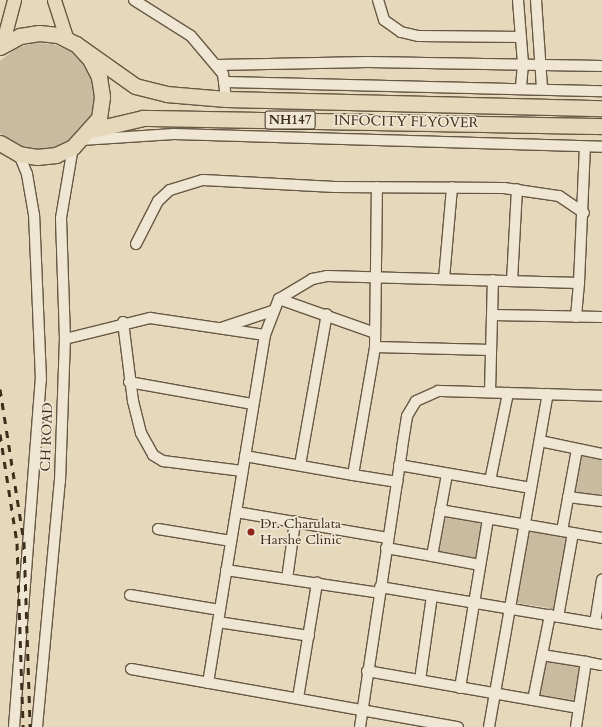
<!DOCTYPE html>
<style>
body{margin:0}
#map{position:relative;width:602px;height:727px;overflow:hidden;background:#e6d8bb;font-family:Cardo,serif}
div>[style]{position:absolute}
.green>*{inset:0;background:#c9bba0}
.roads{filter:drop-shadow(1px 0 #675844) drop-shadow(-1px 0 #675844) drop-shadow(0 1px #675844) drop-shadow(0 -1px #675844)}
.minor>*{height:10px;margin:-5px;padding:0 5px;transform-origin:5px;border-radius:5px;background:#efe6d3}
.major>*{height:13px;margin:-6.5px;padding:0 6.5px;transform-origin:6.5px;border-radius:6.5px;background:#e6d8bb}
.highway>*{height:15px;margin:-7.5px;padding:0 7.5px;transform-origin:7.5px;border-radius:7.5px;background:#e6d8bb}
.rail>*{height:3px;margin-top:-1.5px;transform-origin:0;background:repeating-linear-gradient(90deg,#3d2e1c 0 7px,transparent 0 14px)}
.dots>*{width:11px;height:11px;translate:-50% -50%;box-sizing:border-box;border:2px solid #efe6d3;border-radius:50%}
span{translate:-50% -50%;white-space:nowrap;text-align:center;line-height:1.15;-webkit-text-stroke:3.5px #efe6d3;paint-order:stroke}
.shield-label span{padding:1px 3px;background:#efe6d3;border:1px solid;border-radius:3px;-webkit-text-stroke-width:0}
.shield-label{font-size:13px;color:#3d2e1c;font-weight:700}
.street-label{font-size:14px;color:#3d2e1c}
.poi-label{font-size:14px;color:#3d2e1c}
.left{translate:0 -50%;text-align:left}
</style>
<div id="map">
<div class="green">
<i style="clip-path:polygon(34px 43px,53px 44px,70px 51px,83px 64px,92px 80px,95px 98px,92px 116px,69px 143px,53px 150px,35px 151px,18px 147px,0 133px,0 61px,17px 48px)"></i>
<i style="clip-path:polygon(580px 455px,602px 459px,602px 497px,573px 491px)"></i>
<i style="clip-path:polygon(446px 514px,484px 521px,477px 559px,438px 552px)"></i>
<i style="clip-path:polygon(529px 530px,569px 537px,557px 609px,517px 603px)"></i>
<i style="clip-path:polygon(544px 658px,582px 665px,575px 703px,537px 696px)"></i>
</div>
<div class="roads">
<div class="minor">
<i style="left:134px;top:0;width:67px;rotate:32.3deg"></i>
<i style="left:191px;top:36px;width:50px;rotate:49.9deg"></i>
<i style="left:223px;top:74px;width:25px;rotate:83deg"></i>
<i style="left:378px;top:0;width:21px;rotate:73deg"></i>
<i style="left:384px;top:20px;width:21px;rotate:35deg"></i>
<i style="left:401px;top:32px;width:18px;rotate:13deg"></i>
<i style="left:419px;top:36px;width:102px;rotate:0.6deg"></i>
<i style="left:518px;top:0;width:64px;rotate:85.5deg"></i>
<i style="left:523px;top:64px;width:25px;rotate:95deg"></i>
<i style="left:536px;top:0;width:88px;rotate:86.1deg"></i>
<i style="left:217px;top:65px;width:151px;rotate:-1.1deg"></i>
<i style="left:368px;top:62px;width:234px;rotate:1deg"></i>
<i style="left:226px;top:82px;width:376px;rotate:1.4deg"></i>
<i style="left:81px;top:140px;width:93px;rotate:-3.7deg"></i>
<i style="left:174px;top:134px;width:428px;rotate:1.7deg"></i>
<i style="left:136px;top:244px;width:48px;rotate:-62.9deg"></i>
<i style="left:158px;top:201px;width:16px;rotate:-43deg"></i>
<i style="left:170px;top:190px;width:34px;rotate:-17deg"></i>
<i style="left:203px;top:180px;width:132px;rotate:3deg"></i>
<i style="left:335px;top:187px;width:169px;rotate:0.3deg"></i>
<i style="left:504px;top:188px;width:56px;rotate:8.3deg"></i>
<i style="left:559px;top:196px;width:30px;rotate:34deg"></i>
<i style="left:444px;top:279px;width:92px;rotate:-85deg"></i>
<i style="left:512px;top:281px;width:92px;rotate:-86.9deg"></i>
<i style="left:279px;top:299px;width:102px;rotate:19.5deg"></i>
<i style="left:492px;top:315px;width:110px;rotate:1deg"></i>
<i style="left:576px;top:317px;width:34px;rotate:-85deg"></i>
<i style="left:123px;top:322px;width:80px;rotate:82.8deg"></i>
<i style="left:133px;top:401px;width:33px;rotate:76deg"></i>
<i style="left:141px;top:433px;width:25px;rotate:61deg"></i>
<i style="left:153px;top:455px;width:12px;rotate:31deg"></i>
<i style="left:163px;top:461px;width:80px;rotate:7.2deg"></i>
<i style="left:221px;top:328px;width:54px;rotate:-18.4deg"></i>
<i style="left:65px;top:339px;width:88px;rotate:-13.9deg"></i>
<i style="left:150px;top:318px;width:116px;rotate:8.4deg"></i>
<i style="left:375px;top:347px;width:116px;rotate:1.5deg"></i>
<i style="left:129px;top:382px;width:126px;rotate:10.1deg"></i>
<i style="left:490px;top:392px;width:112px;rotate:-88.5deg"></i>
<i style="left:540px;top:441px;width:63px;rotate:11.8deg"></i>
<i style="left:245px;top:456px;width:110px;rotate:10deg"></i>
<i style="left:353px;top:475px;width:130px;rotate:-80.2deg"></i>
<i style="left:375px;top:347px;width:160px;rotate:-89.3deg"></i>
<i style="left:300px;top:465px;width:153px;rotate:-79.9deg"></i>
<i style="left:399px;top:465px;width:134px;rotate:9.9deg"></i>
<i style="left:353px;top:475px;width:45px;rotate:9deg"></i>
<i style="left:490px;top:481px;width:90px;rotate:-78.4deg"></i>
<i style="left:568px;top:497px;width:34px;rotate:7deg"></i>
<i style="left:440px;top:510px;width:164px;rotate:9.8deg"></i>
<i style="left:236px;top:512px;width:154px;rotate:9.7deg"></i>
<i style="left:158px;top:529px;width:74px;rotate:9.3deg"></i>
<i style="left:562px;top:531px;width:83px;rotate:-79.6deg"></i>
<i style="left:386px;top:548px;width:47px;rotate:9.9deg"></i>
<i style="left:432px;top:556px;width:83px;rotate:-79.6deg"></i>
<i style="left:432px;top:556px;width:49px;rotate:10.6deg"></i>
<i style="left:226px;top:570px;width:155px;rotate:8.5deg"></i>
<i style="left:287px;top:579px;width:58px;rotate:-82deg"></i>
<i style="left:380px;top:587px;width:225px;rotate:9.5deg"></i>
<i style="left:130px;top:595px;width:91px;rotate:9.5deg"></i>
<i style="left:558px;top:617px;width:85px;rotate:-79.9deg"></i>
<i style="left:218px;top:622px;width:92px;rotate:8.7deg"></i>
<i style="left:595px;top:623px;width:44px;rotate:-80.8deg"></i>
<i style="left:542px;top:655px;width:45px;rotate:9deg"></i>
<i style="left:131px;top:669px;width:332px;rotate:10.1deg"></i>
<i style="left:367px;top:671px;width:215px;rotate:9.9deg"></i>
<i style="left:420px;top:680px;width:85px;rotate:-81.9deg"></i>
<i style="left:208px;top:683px;width:353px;rotate:-80.7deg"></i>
<i style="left:265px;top:335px;width:39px;rotate:-69deg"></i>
<i style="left:279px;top:299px;width:39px;rotate:-31deg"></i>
<i style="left:312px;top:279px;width:15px;rotate:-11deg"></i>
<i style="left:327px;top:276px;width:252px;rotate:1.6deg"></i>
<i style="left:579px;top:283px;width:136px;rotate:-87.5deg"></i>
<i style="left:460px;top:688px;width:172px;rotate:-80.6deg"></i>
<i style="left:298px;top:698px;width:117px;rotate:-80.6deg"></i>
<i style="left:533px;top:700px;width:87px;rotate:-78.7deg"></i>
<i style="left:14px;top:727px;width:348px;rotate:-85.6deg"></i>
<i style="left:41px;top:380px;width:165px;rotate:-92.4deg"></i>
<i style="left:34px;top:215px;width:42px;rotate:-99.7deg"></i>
<i style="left:27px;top:174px;width:22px;rotate:-112deg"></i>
<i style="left:37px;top:727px;width:247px;rotate:-84.7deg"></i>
<i style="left:60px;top:481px;width:142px;rotate:-88deg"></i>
<i style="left:65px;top:339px;width:121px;rotate:-91.9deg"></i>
<i style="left:61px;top:218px;width:72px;rotate:-80.4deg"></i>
<i style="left:360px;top:727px;width:282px;rotate:-81.4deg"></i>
<i style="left:402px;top:448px;width:32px;rotate:-81deg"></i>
<i style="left:407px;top:416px;width:17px;rotate:-59deg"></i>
<i style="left:416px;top:401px;width:24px;rotate:-24deg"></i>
<i style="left:438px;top:391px;width:164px;rotate:1.7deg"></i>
<i style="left:489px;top:727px;width:338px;rotate:-80deg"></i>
<i style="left:576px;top:727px;width:66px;rotate:-81.3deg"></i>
<i style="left:586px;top:662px;width:16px;rotate:11deg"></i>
</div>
<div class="major">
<i style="left:54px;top:0;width:42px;rotate:72deg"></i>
<i style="left:2px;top:45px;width:47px;rotate:-75.1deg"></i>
</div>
<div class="highway">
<i style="left:76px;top:44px;width:72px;rotate:35.4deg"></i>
<i style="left:135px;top:86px;width:32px;rotate:14deg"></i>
<i style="left:166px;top:94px;width:60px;rotate:4.8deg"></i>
<i style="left:226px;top:99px;width:376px;rotate:1.4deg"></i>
<i style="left:0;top:47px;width:23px;rotate:-29deg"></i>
<i style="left:20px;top:36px;width:19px;rotate:-9deg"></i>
<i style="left:39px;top:33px;width:19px;rotate:6deg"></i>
<i style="left:58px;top:35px;width:20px;rotate:27deg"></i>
<i style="left:76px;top:44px;width:21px;rotate:47deg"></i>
<i style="left:90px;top:59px;width:20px;rotate:63deg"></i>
<i style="left:99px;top:77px;width:20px;rotate:81deg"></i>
<i style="left:102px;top:97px;width:21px;rotate:98deg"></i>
<i style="left:99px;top:118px;width:39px;rotate:132deg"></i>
<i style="left:73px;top:147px;width:19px;rotate:155deg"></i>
<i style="left:56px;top:155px;width:19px;rotate:174deg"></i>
<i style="left:37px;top:157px;width:18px;rotate:-171deg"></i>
<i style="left:19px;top:154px;width:22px;rotate:-150deg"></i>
<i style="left:92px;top:130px;width:52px;rotate:-13.2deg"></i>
<i style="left:143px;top:118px;width:459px;rotate:1deg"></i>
</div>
</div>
<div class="rail">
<i style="left:0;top:389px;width:155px;rotate:81.1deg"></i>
<i style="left:24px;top:542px;width:185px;rotate:88.1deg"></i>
<i style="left:0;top:434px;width:110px;rotate:81.1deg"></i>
<i style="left:17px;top:543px;width:184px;rotate:88.1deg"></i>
</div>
<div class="dots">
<i style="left:251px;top:532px;background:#8f2418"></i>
</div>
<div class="shield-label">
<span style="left:290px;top:120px">NH147</span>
</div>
<div class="street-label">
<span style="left:406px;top:122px;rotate:1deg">INFOCITY FLYOVER</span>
<span style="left:47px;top:437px;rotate:-88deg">CH ROAD</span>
</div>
<div class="poi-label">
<span class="left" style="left:260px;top:532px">Dr. Charulata<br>Harshe Clinic</span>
</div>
</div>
